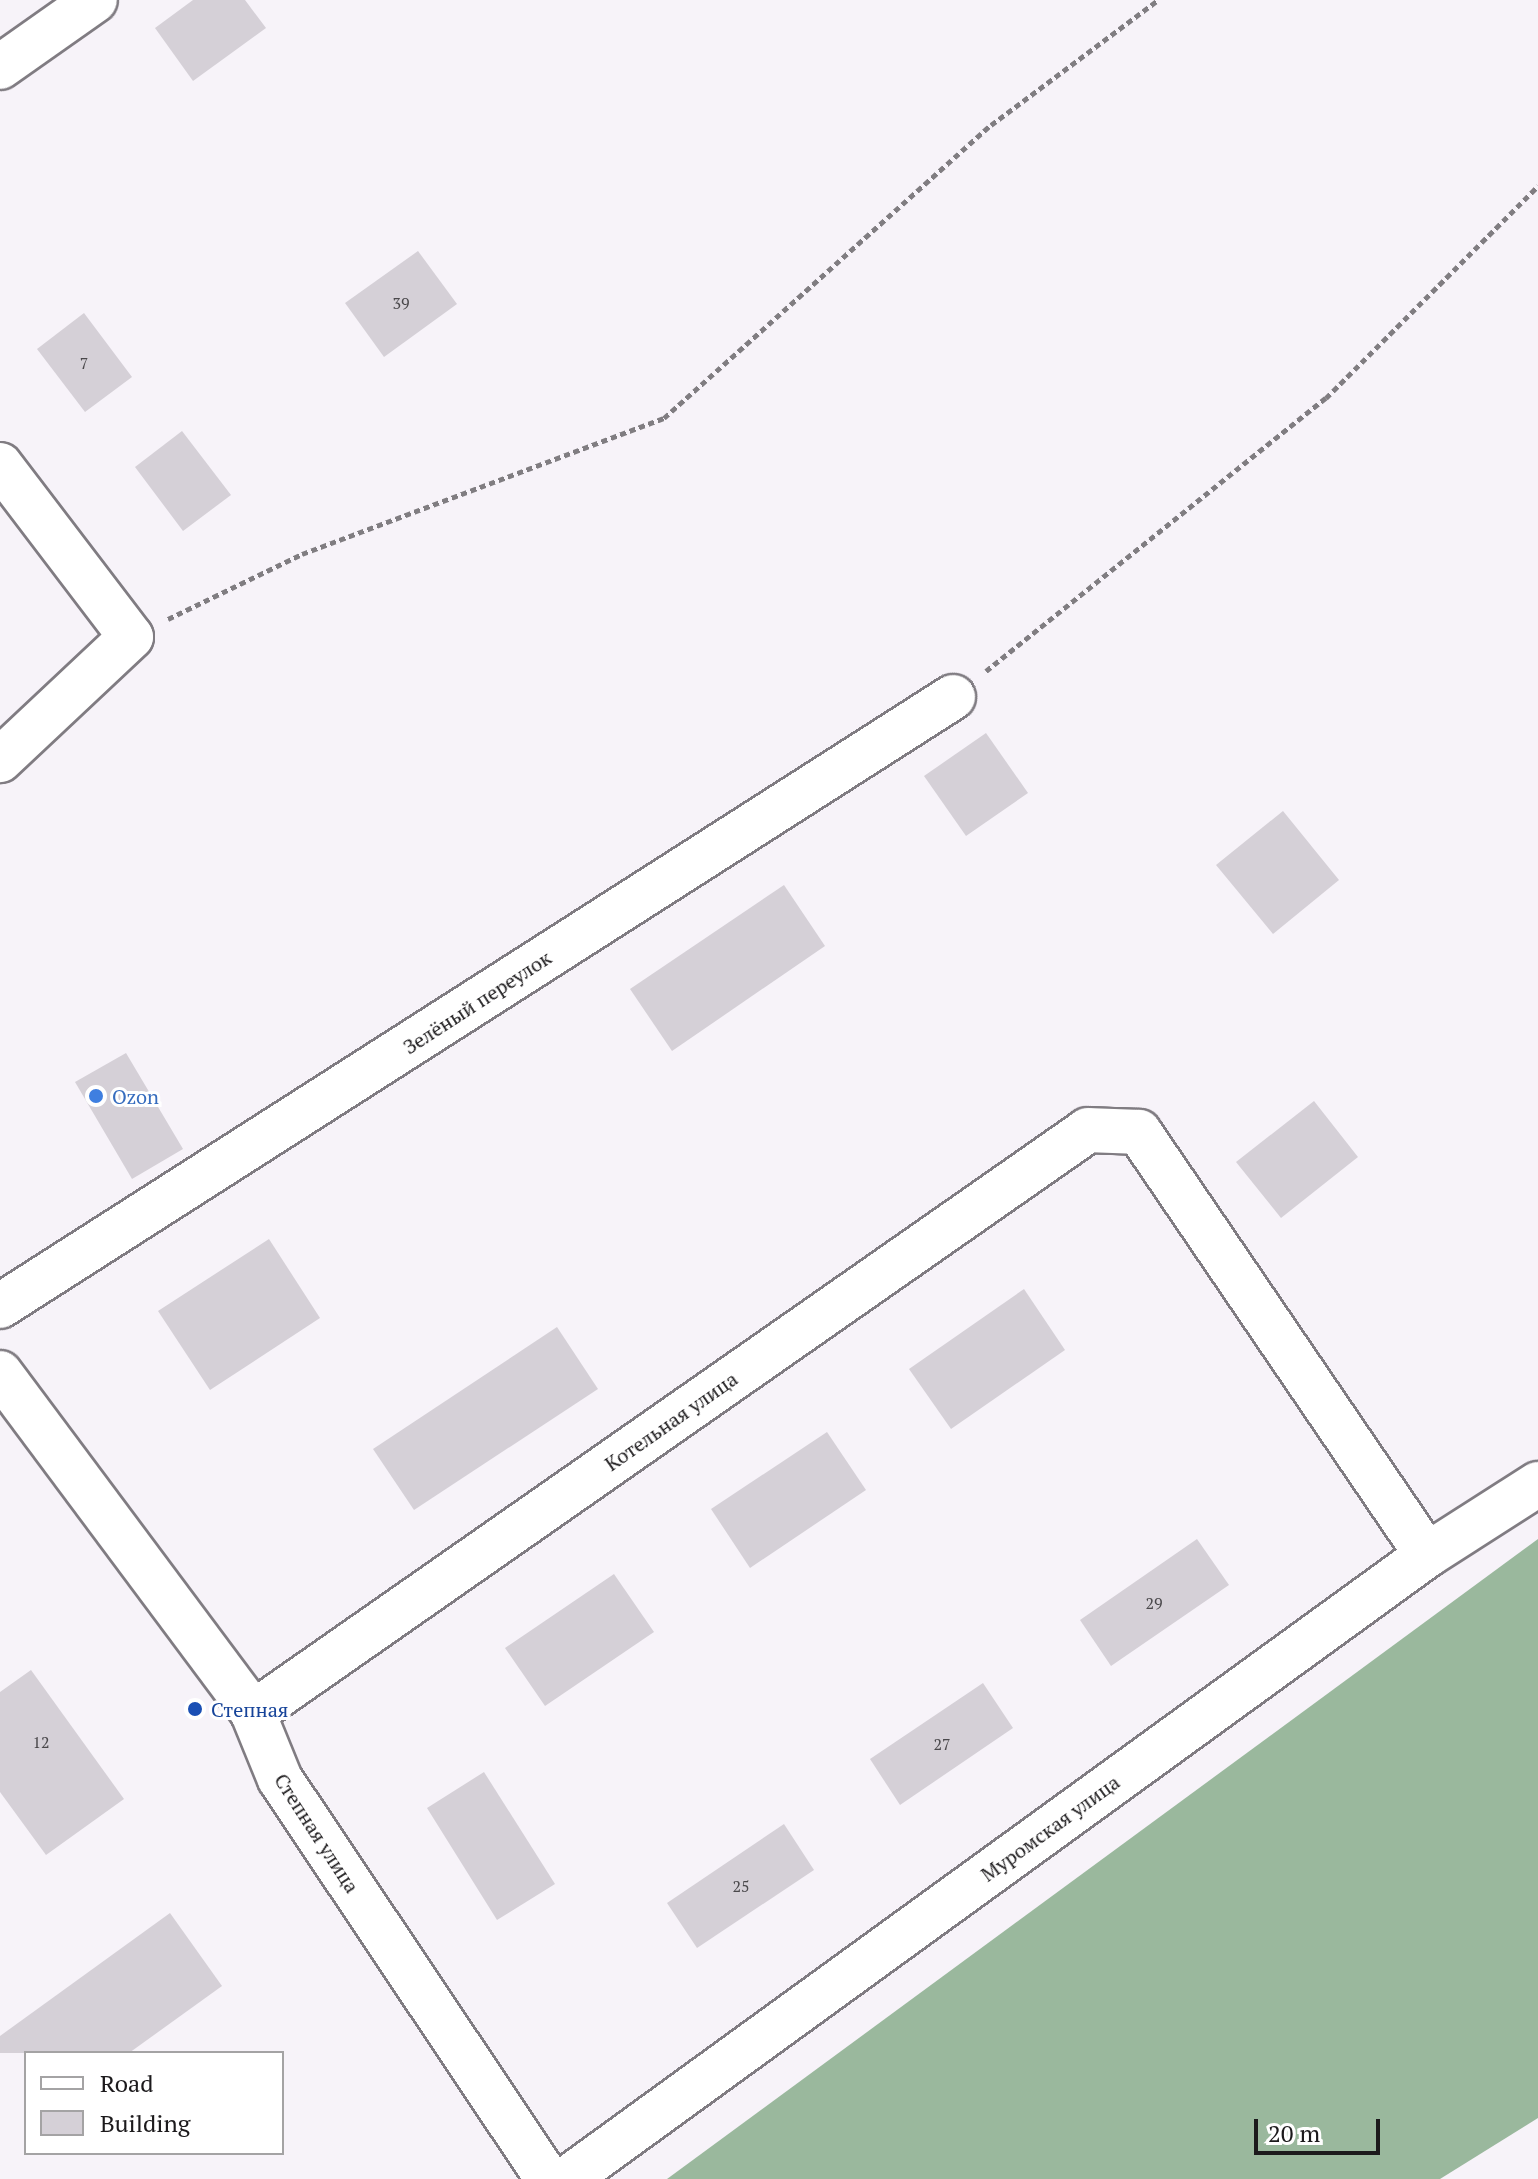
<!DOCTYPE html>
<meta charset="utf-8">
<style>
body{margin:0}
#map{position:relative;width:1538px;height:2179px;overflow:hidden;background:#f7f3f9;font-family:"PT Serif",serif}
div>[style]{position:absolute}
.forest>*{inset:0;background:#9ab89d}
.building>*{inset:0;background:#d5d0d7}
.path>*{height:5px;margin-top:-2.5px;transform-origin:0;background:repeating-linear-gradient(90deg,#807d81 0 6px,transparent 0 10px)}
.roads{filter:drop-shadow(2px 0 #807c82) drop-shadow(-2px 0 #807c82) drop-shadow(0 2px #807c82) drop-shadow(0 -2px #807c82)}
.minor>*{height:44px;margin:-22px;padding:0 22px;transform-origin:22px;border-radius:22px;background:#fff}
.dots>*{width:22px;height:22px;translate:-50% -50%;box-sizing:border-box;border:4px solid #fff;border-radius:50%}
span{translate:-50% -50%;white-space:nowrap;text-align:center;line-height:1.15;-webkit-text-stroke:6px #fff;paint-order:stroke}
.number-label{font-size:16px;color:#4a484b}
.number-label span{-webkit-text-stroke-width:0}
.street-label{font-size:20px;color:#1c1a1c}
.shop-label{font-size:20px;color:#366cbe}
.left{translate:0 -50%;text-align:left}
.transit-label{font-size:20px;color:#164399}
.legend{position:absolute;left:24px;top:2051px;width:260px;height:104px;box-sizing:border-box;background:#fff;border:2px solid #a4a3a4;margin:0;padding:10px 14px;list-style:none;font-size:24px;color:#1c1a1c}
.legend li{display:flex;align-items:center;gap:16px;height:40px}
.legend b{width:40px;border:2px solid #a4a3a4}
.scale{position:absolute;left:1254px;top:2119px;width:126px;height:36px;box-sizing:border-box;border:4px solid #1c1a1c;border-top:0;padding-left:10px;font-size:24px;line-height:28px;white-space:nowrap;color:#1c1a1c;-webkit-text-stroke:6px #fff;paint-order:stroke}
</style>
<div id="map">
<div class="forest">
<i style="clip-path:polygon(1538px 1539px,1538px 2118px,1440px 2179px,667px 2179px)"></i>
</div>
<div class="building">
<i style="clip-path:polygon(193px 0,245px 0,266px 28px,193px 81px,155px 28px)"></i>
<i style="clip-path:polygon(418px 251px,457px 304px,384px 357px,345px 303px)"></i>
<i style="clip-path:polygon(84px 313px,132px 377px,85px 412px,37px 349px)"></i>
<i style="clip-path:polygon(182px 431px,231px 495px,183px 531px,135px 467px)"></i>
<i style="clip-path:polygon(986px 733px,1028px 793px,966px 836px,924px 776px)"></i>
<i style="clip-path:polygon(1283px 811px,1339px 880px,1273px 934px,1216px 865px)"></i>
<i style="clip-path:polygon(784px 885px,825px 946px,672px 1051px,630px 989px)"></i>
<i style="clip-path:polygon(126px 1053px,183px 1149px,132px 1179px,75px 1082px)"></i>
<i style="clip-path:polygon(1314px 1101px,1358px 1157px,1281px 1218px,1236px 1162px)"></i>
<i style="clip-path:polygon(269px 1239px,320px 1318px,210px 1390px,158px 1311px)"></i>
<i style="clip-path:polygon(1024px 1289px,1065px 1350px,951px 1429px,909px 1369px)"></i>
<i style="clip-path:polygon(557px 1327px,598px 1389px,414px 1510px,373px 1449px)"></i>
<i style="clip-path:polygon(827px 1432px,866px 1490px,750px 1568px,711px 1509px)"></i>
<i style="clip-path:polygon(1197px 1539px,1229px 1585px,1111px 1666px,1080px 1620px)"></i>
<i style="clip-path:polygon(614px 1574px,654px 1632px,545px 1706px,505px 1648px)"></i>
<i style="clip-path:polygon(31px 1670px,124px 1799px,46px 1855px,0 1792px,0 1692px)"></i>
<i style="clip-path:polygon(983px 1683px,1013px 1728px,900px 1805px,870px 1759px)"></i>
<i style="clip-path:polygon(484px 1772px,555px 1884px,497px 1920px,427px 1808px)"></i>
<i style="clip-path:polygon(784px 1824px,814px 1870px,697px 1948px,667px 1903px)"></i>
<i style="clip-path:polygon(170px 1913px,222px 1986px,129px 2053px,0 2053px,0 2036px)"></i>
</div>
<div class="path">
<i style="left:168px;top:619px;width:149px;rotate:-25.9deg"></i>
<i style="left:302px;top:554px;width:387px;rotate:-20.6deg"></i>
<i style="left:664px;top:418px;width:439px;rotate:-41.9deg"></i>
<i style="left:991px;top:125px;width:209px;rotate:-36.8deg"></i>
<i style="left:986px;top:671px;width:436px;rotate:-38.8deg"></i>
<i style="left:1326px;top:398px;width:300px;rotate:-45deg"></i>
</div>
<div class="roads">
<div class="minor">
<i style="left:0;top:67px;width:116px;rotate:-35.2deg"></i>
<i style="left:0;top:465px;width:216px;rotate:52.7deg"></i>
<i style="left:131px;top:637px;width:180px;rotate:136.8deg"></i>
<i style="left:0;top:1306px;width:1131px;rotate:-32.58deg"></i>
<i style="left:0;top:1373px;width:424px;rotate:53.3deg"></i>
<i style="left:253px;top:1713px;width:71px;rotate:67.8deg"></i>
<i style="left:280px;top:1779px;width:481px;rotate:56.2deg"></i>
<i style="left:253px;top:1713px;width:1018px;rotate:-34.92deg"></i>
<i style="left:1088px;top:1130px;width:51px;rotate:2.2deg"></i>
<i style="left:1139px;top:1132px;width:512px;rotate:55.75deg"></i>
<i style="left:567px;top:2179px;width:1063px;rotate:-35.96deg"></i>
<i style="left:1427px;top:1555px;width:132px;rotate:-32.6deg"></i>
</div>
</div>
<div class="dots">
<i style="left:96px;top:1096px;background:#3f7fe0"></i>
<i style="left:195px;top:1709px;background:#1a4fb4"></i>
</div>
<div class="number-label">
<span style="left:401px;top:303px">39</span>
<span style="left:84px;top:363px">7</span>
<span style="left:1154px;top:1603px">29</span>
<span style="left:41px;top:1742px">12</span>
<span style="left:942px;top:1744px">27</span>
<span style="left:741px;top:1886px">25</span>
</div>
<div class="street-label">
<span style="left:477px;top:1002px;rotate:-33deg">Зелёный переулок</span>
<span style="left:671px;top:1421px;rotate:-35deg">Котельная улица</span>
<span style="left:1050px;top:1828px;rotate:-36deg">Муромская улица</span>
<span style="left:317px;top:1833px;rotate:57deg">Степная улица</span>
</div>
<div class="shop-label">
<span class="left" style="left:112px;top:1096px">Ozon</span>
</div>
<div class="transit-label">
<span class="left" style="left:211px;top:1709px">Степная</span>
</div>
<ul class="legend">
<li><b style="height:10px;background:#fff"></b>Road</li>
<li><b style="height:22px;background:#d5d0d7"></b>Building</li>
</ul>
<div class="scale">20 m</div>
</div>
